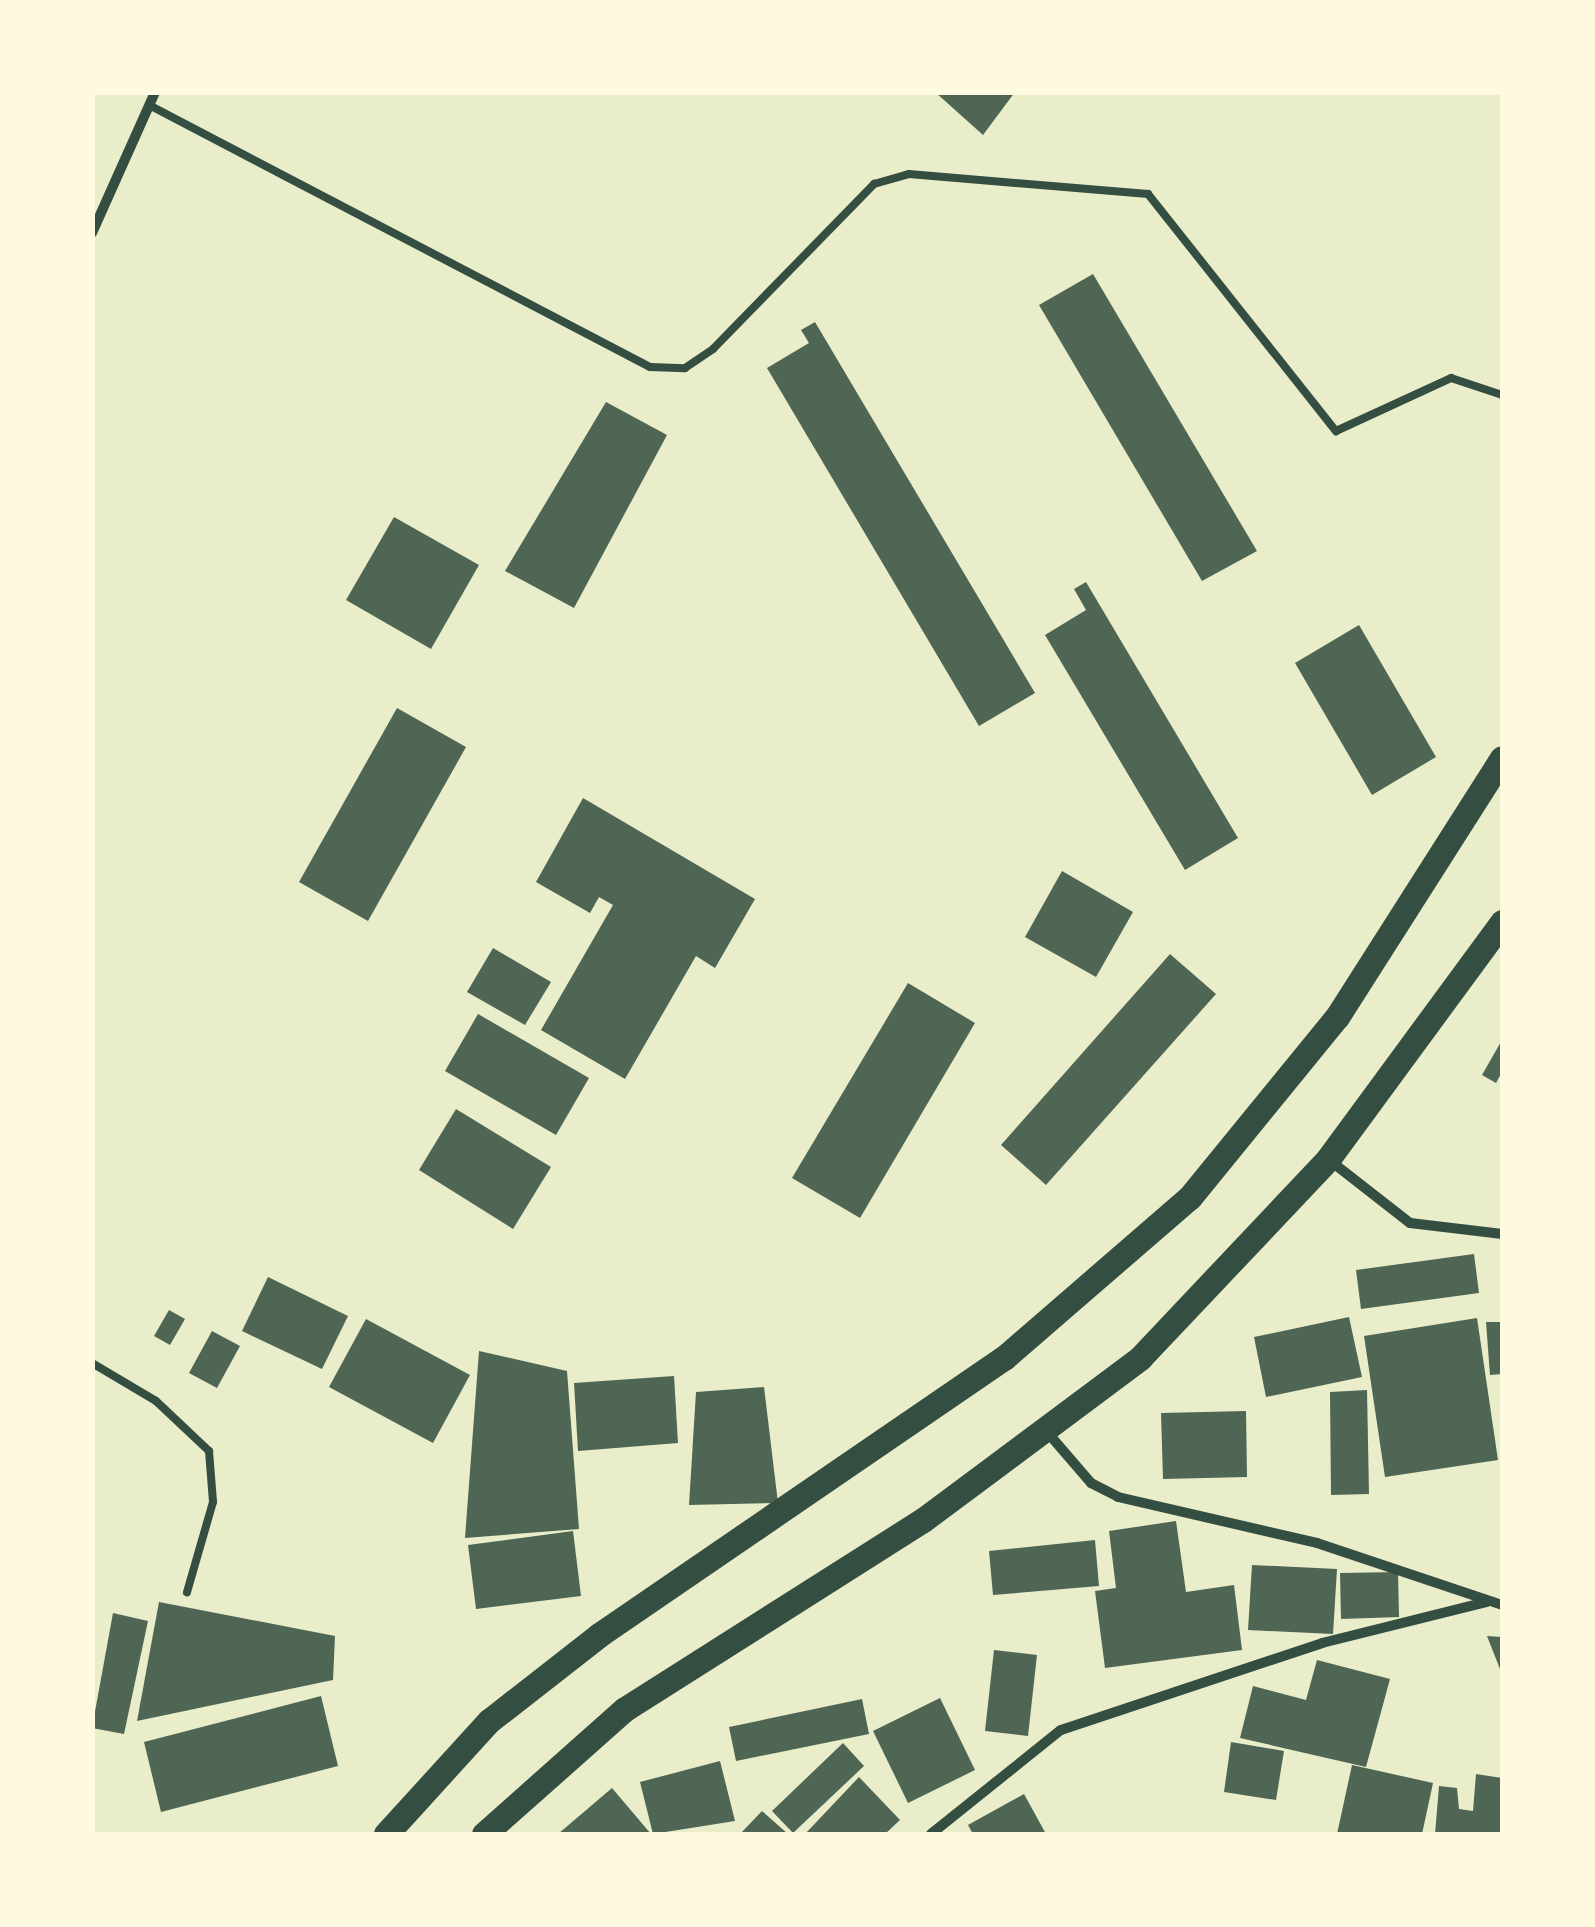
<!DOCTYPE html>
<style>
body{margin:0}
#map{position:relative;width:1595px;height:1927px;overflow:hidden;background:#e9edc9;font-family:Manrope,sans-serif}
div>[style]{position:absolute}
.building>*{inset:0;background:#4f6655}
.service>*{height:8px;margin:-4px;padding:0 4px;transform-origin:4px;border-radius:4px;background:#344e41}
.minor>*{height:10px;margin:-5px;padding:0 5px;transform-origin:5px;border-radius:5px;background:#344e41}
.primary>*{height:25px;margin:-12.5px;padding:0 12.5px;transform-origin:12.5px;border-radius:12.5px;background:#344e41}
span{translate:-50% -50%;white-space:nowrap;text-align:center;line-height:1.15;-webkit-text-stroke:10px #fefae0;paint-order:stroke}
.frame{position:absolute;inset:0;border:95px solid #fefae0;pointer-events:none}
</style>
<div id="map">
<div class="building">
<i style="clip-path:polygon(935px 92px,1015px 92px,983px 135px)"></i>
<i style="clip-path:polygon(1093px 274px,1257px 551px,1202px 581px,1039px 305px)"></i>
<i style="clip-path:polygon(815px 322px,1035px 693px,979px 726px,767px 368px,809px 343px,801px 330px)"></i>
<i style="clip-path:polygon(606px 402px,667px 435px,574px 608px,505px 571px)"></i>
<i style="clip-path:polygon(394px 517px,479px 565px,431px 649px,346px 600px)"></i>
<i style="clip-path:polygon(1086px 582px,1238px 838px,1185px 870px,1045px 635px,1086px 610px,1074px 589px)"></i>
<i style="clip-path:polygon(1359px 625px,1436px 757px,1372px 795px,1295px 663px)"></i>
<i style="clip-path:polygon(397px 708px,466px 747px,368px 921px,299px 882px)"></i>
<i style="clip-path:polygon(583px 798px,755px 899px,715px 968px,696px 956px,625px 1079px,541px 1030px,613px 905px,599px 897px,590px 913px,536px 882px)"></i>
<i style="clip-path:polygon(1062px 871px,1133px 912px,1096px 977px,1025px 937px)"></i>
<i style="clip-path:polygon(493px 948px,551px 982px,525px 1025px,467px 992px)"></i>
<i style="clip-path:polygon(1170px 954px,1216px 994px,1046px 1185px,1001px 1145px)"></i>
<i style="clip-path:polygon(908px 983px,975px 1023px,860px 1218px,792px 1178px)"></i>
<i style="clip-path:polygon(478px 1014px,589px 1078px,556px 1135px,445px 1071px)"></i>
<i style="clip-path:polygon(1502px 1040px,1502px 1072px,1496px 1083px,1482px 1075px)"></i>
<i style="clip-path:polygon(456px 1109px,551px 1167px,513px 1229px,419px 1170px)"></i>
<i style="clip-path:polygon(1474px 1254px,1479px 1293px,1361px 1309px,1356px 1270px)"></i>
<i style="clip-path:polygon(268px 1277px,348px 1316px,322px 1369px,242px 1331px)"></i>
<i style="clip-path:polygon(169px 1310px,185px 1319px,170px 1345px,154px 1336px)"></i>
<i style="clip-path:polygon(1349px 1317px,1362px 1377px,1266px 1397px,1254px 1337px)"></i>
<i style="clip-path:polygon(1477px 1318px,1498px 1460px,1385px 1477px,1364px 1336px)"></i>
<i style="clip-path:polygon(366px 1319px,470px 1375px,433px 1443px,329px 1387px)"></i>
<i style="clip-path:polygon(1486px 1322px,1502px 1322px,1502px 1374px,1490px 1375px)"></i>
<i style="clip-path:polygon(212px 1331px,240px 1346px,217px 1388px,189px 1373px)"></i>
<i style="clip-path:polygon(479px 1351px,567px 1371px,579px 1529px,465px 1538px)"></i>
<i style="clip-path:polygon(674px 1376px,678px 1443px,578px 1451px,574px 1383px)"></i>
<i style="clip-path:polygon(764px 1387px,778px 1503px,689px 1505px,696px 1392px)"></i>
<i style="clip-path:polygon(1367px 1390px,1369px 1494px,1331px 1495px,1330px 1392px)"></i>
<i style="clip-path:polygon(1246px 1411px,1247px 1477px,1163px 1479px,1161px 1413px)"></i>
<i style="clip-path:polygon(1176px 1521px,1186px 1592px,1234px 1585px,1242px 1650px,1105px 1668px,1095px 1591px,1116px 1588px,1109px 1531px)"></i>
<i style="clip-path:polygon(573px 1531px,581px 1596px,476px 1609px,468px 1545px)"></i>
<i style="clip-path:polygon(1095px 1540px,1099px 1586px,993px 1595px,989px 1551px)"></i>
<i style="clip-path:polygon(1252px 1565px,1337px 1569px,1333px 1634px,1248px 1630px)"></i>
<i style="clip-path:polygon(1398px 1572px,1399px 1617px,1341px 1619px,1340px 1573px)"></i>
<i style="clip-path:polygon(159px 1602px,335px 1636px,333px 1680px,137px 1721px)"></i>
<i style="clip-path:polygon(113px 1613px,148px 1621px,124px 1734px,92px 1728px)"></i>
<i style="clip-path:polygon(1487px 1636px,1502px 1637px,1502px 1674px)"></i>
<i style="clip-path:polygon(994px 1650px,1037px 1655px,1028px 1736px,985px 1731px)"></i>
<i style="clip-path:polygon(1317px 1660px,1390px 1679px,1366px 1767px,1240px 1738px,1253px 1686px,1306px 1700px)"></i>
<i style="clip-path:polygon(321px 1696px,338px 1766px,161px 1812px,144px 1742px)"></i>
<i style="clip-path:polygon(940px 1698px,975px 1770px,908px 1803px,873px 1731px)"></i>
<i style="clip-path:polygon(862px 1699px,869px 1734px,736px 1761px,729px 1727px)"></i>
<i style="clip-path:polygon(1231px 1742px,1284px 1751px,1276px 1800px,1224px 1792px)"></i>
<i style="clip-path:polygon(843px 1743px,864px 1766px,793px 1833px,772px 1811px)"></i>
<i style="clip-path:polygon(720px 1761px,735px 1821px,653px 1834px,640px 1782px)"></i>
<i style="clip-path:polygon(1352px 1765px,1433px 1783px,1422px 1834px,1337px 1834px)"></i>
<i style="clip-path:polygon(1476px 1774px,1502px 1778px,1502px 1834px,1435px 1834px,1439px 1786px,1457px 1788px,1459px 1809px,1473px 1811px)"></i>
<i style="clip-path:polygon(859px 1777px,900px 1820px,885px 1834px,805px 1834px)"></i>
<i style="clip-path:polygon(612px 1788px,651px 1834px,558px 1834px)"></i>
<i style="clip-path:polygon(1024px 1794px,1046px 1834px,973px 1834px,968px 1825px)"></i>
<i style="clip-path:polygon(762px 1811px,788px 1834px,740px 1834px)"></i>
</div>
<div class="service">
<i style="left:149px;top:105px;width:565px;rotate:27.61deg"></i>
<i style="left:650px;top:367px;width:35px;rotate:2deg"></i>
<i style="left:685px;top:368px;width:34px;rotate:-34deg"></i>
<i style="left:713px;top:349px;width:231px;rotate:-45.7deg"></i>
<i style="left:874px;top:184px;width:36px;rotate:-16deg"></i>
<i style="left:909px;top:174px;width:240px;rotate:4.8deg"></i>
<i style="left:1148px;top:194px;width:303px;rotate:51.6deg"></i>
<i style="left:1336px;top:431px;width:127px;rotate:-24.7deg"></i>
<i style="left:1451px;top:378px;width:54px;rotate:18.4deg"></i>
<i style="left:92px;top:1363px;width:74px;rotate:30.7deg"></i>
<i style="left:156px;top:1401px;width:73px;rotate:43.3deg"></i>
<i style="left:209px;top:1451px;width:51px;rotate:85.5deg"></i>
<i style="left:213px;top:1502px;width:94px;rotate:106.1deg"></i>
</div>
<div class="minor">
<i style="left:92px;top:233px;width:154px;rotate:-65.9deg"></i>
<i style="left:1328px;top:1159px;width:104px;rotate:38deg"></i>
<i style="left:1410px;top:1223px;width:93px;rotate:6.8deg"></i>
<i style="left:1048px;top:1433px;width:66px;rotate:49.3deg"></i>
<i style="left:1091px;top:1483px;width:30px;rotate:27deg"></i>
<i style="left:1118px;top:1497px;width:204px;rotate:13deg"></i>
<i style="left:1317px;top:1543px;width:195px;rotate:18.5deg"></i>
<i style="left:931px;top:1834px;width:166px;rotate:-38.7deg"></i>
<i style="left:1061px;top:1730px;width:275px;rotate:-18.4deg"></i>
<i style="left:1322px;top:1643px;width:170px;rotate:-14deg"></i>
</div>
<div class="primary">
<i style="left:386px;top:1834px;width:153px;rotate:-47.7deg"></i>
<i style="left:489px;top:1721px;width:140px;rotate:-38deg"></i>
<i style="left:599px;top:1635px;width:491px;rotate:-34.4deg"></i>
<i style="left:1004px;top:1358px;width:246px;rotate:-40.9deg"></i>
<i style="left:1190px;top:1197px;width:232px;rotate:-50.8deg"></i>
<i style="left:1337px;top:1017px;width:307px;rotate:-57.5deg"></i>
<i style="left:484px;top:1834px;width:188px;rotate:-41.6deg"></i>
<i style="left:625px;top:1709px;width:353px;rotate:-32.4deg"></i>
<i style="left:923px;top:1520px;width:271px;rotate:-36.7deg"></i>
<i style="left:1140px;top:1358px;width:274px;rotate:-46.6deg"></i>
<i style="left:1328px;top:1159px;width:294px;rotate:-53.7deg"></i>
</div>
<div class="frame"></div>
</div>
